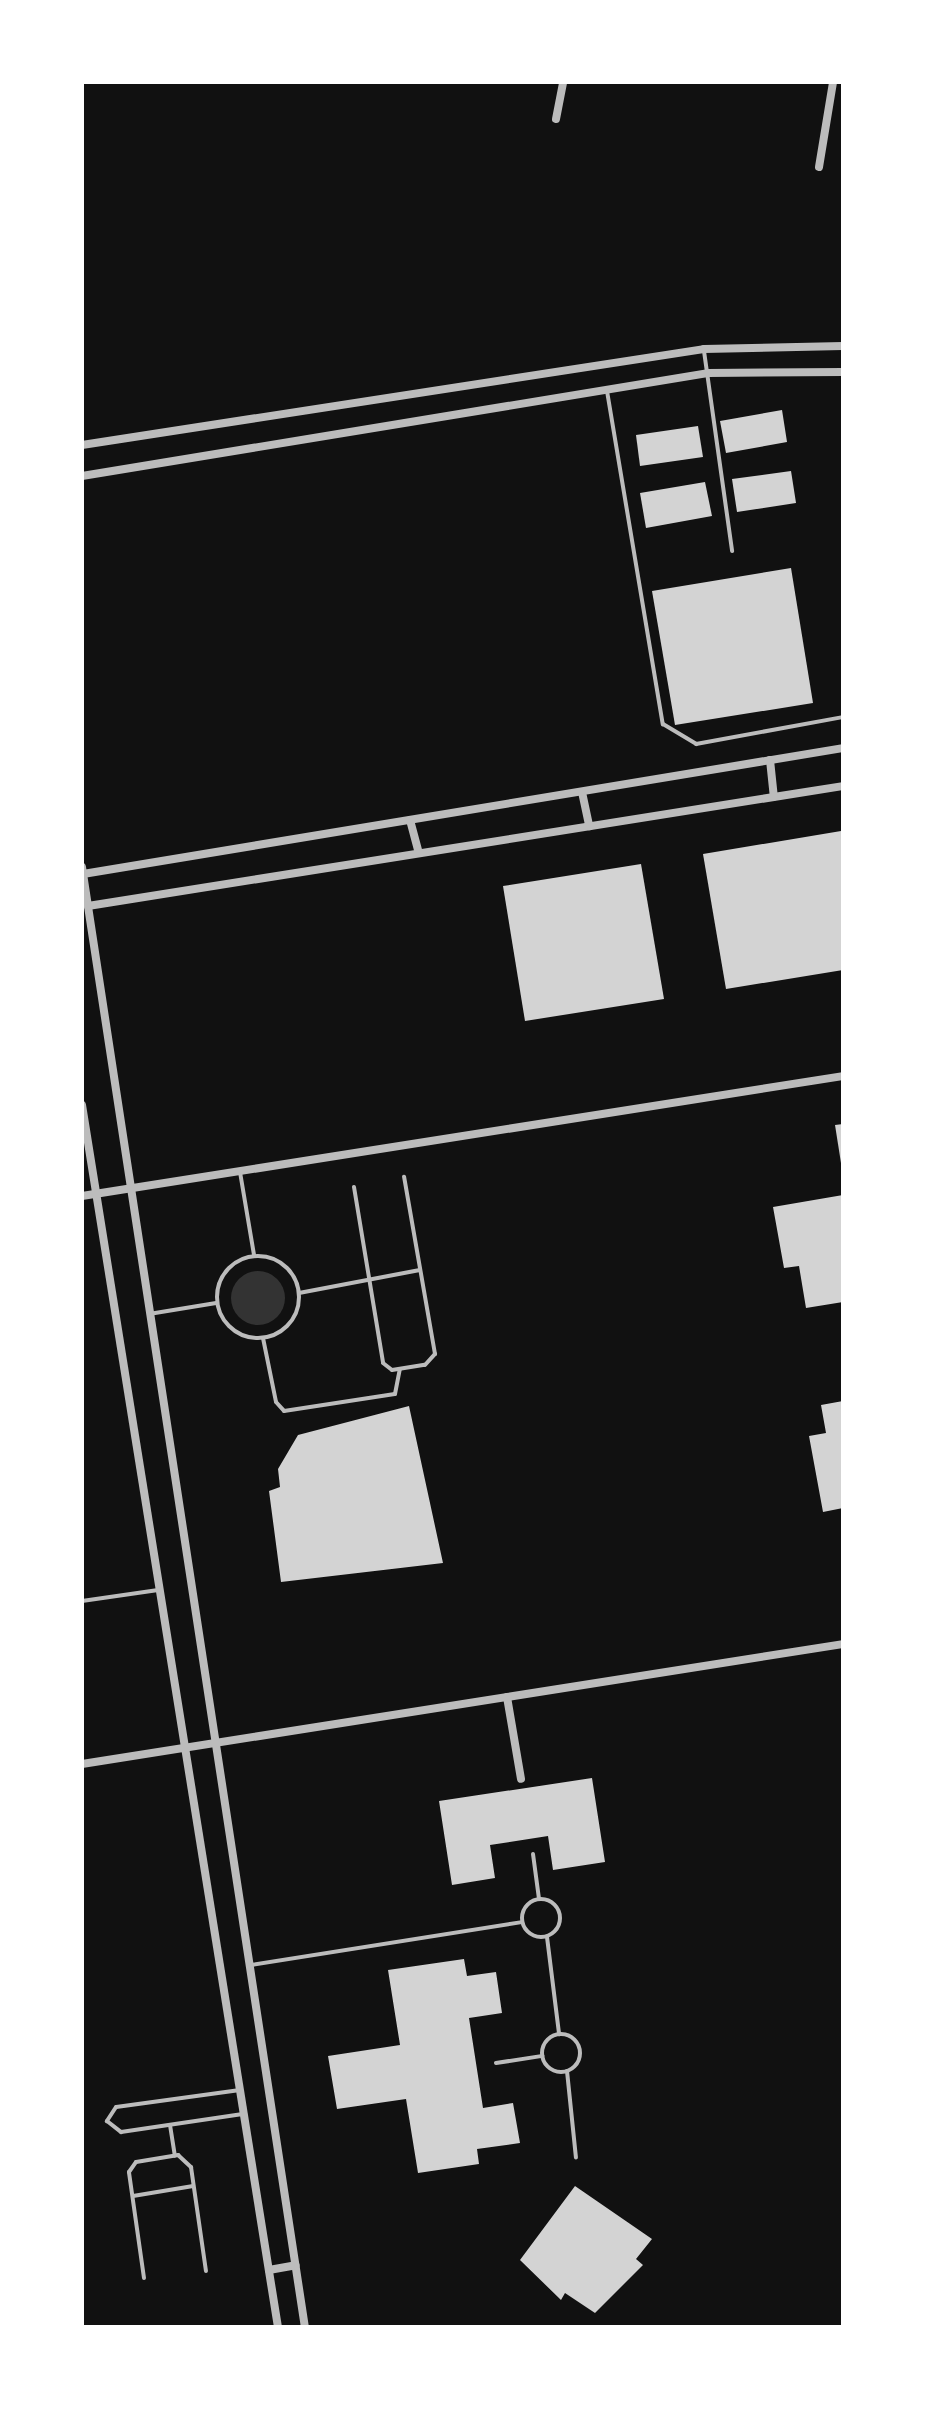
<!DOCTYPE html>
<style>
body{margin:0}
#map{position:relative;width:925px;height:2409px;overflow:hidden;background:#111;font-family:Montserrat,sans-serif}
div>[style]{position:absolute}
.water>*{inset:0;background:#333}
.round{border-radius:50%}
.building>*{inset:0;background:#d3d3d3}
.service>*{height:4px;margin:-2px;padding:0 2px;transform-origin:2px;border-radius:2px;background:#bcbcbc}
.service>.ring{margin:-2px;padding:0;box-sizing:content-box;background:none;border:4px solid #bcbcbc;border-radius:50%}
.minor>*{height:8px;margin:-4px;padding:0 4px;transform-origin:4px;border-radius:4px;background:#bcbcbc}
span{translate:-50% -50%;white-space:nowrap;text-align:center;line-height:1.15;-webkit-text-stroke:6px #fff;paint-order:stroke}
.frame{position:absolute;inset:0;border:84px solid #fff;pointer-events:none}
</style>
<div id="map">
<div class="water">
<i class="round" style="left:231px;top:1271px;width:54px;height:54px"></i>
</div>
<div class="building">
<i style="clip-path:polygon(782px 410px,787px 442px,726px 453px,720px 421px)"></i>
<i style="clip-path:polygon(698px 426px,703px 457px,640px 466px,636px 435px)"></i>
<i style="clip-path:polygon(791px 471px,796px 503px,737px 512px,732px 479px)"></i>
<i style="clip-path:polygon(705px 482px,712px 516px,646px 528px,640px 493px)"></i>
<i style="clip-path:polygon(791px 568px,813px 703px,675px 725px,652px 591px)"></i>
<i style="clip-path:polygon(841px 831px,843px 970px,726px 989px,703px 854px)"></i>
<i style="clip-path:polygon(641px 864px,664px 999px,525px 1021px,503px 886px)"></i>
<i style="clip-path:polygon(843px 1124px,843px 1163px,841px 1163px,835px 1125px)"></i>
<i style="clip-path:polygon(843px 1195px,843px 1302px,806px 1308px,799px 1266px,784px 1268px,773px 1207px)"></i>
<i style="clip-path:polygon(843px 1401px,843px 1508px,823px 1512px,809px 1436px,826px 1433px,821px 1405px)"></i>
<i style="clip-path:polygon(409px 1406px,443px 1563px,281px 1582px,269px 1491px,280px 1487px,278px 1469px,298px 1435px)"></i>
<i style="clip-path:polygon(592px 1778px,605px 1862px,553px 1870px,548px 1836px,490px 1845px,495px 1878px,452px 1885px,439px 1801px)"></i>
<i style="clip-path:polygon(464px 1959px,467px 1976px,496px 1972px,502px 2013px,469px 2018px,483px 2108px,513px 2103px,520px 2143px,477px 2149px,479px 2164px,418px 2173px,406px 2099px,337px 2109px,328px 2056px,400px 2045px,388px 1970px)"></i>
<i style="clip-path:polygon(575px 2186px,652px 2239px,636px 2259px,643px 2265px,595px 2313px,565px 2293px,561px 2300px,520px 2260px)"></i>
</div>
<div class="service">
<i style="left:704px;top:351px;width:202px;rotate:82deg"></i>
<i style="left:607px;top:391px;width:338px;rotate:80.5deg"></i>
<i style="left:663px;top:724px;width:39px;rotate:31deg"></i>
<i style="left:696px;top:744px;width:149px;rotate:-10.4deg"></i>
<i style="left:240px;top:1172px;width:84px;rotate:80.4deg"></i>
<i style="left:354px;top:1187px;width:178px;rotate:80.6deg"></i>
<i style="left:383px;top:1363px;width:11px;rotate:38deg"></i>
<i style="left:392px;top:1370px;width:33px;rotate:-9deg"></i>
<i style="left:425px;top:1365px;width:15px;rotate:-48deg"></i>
<i style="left:435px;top:1354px;width:180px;rotate:-99.9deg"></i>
<i class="ring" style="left:217px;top:1256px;width:78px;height:78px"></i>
<i style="left:299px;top:1293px;width:123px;rotate:-10.8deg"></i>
<i style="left:149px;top:1314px;width:68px;rotate:-9.3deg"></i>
<i style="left:263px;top:1338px;width:65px;rotate:78.5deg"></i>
<i style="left:276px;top:1402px;width:12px;rotate:48deg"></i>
<i style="left:284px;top:1411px;width:112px;rotate:-8.7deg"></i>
<i style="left:395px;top:1394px;width:25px;rotate:-79deg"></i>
<i style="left:82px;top:1601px;width:77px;rotate:-8.2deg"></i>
<i style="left:533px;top:1854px;width:45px;rotate:82.4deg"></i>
<i class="ring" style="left:522px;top:1899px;width:34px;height:34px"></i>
<i style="left:547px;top:1937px;width:98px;rotate:82.9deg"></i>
<i style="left:251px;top:1965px;width:274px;rotate:-9deg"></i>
<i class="ring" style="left:542px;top:2034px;width:34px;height:34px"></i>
<i style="left:496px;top:2063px;width:47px;rotate:-8.7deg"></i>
<i style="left:567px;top:2071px;width:87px;rotate:84.1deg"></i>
<i style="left:240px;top:2090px;width:125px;rotate:172.2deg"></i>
<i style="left:116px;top:2107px;width:17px;rotate:123deg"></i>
<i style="left:107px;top:2121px;width:18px;rotate:38deg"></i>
<i style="left:121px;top:2132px;width:123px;rotate:-8.4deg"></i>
<i style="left:170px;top:2125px;width:31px;rotate:81deg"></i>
<i style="left:133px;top:2196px;width:61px;rotate:-9.5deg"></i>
<i style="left:144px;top:2278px;width:107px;rotate:-98.1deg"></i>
<i style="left:129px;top:2172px;width:12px;rotate:-55deg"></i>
<i style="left:136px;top:2162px;width:43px;rotate:-9.5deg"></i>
<i style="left:178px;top:2155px;width:18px;rotate:43deg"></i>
<i style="left:191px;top:2167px;width:105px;rotate:81.8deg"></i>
</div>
<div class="minor">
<i style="left:556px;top:119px;width:38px;rotate:-79deg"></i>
<i style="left:819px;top:167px;width:86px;rotate:-80.6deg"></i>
<i style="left:82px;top:445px;width:629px;rotate:-8.77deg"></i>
<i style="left:704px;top:349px;width:139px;rotate:-1.2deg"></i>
<i style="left:82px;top:476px;width:634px;rotate:-9.34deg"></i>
<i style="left:708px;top:373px;width:135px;rotate:-0.4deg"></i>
<i style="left:770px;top:760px;width:37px;rotate:84deg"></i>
<i style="left:582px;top:792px;width:35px;rotate:78deg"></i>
<i style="left:410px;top:820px;width:34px;rotate:75deg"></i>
<i style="left:82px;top:867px;width:1477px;rotate:81.32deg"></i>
<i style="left:83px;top:874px;width:770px;rotate:-9.41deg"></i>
<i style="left:88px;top:906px;width:764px;rotate:-9.03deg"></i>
<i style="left:82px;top:1105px;width:1238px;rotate:80.89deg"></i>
<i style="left:82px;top:1196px;width:770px;rotate:-8.96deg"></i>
<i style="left:507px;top:1697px;width:83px;rotate:80.3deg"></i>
<i style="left:82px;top:1764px;width:770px;rotate:-8.96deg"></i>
<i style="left:269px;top:2270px;width:27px;rotate:-10deg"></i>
</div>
<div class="frame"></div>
</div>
